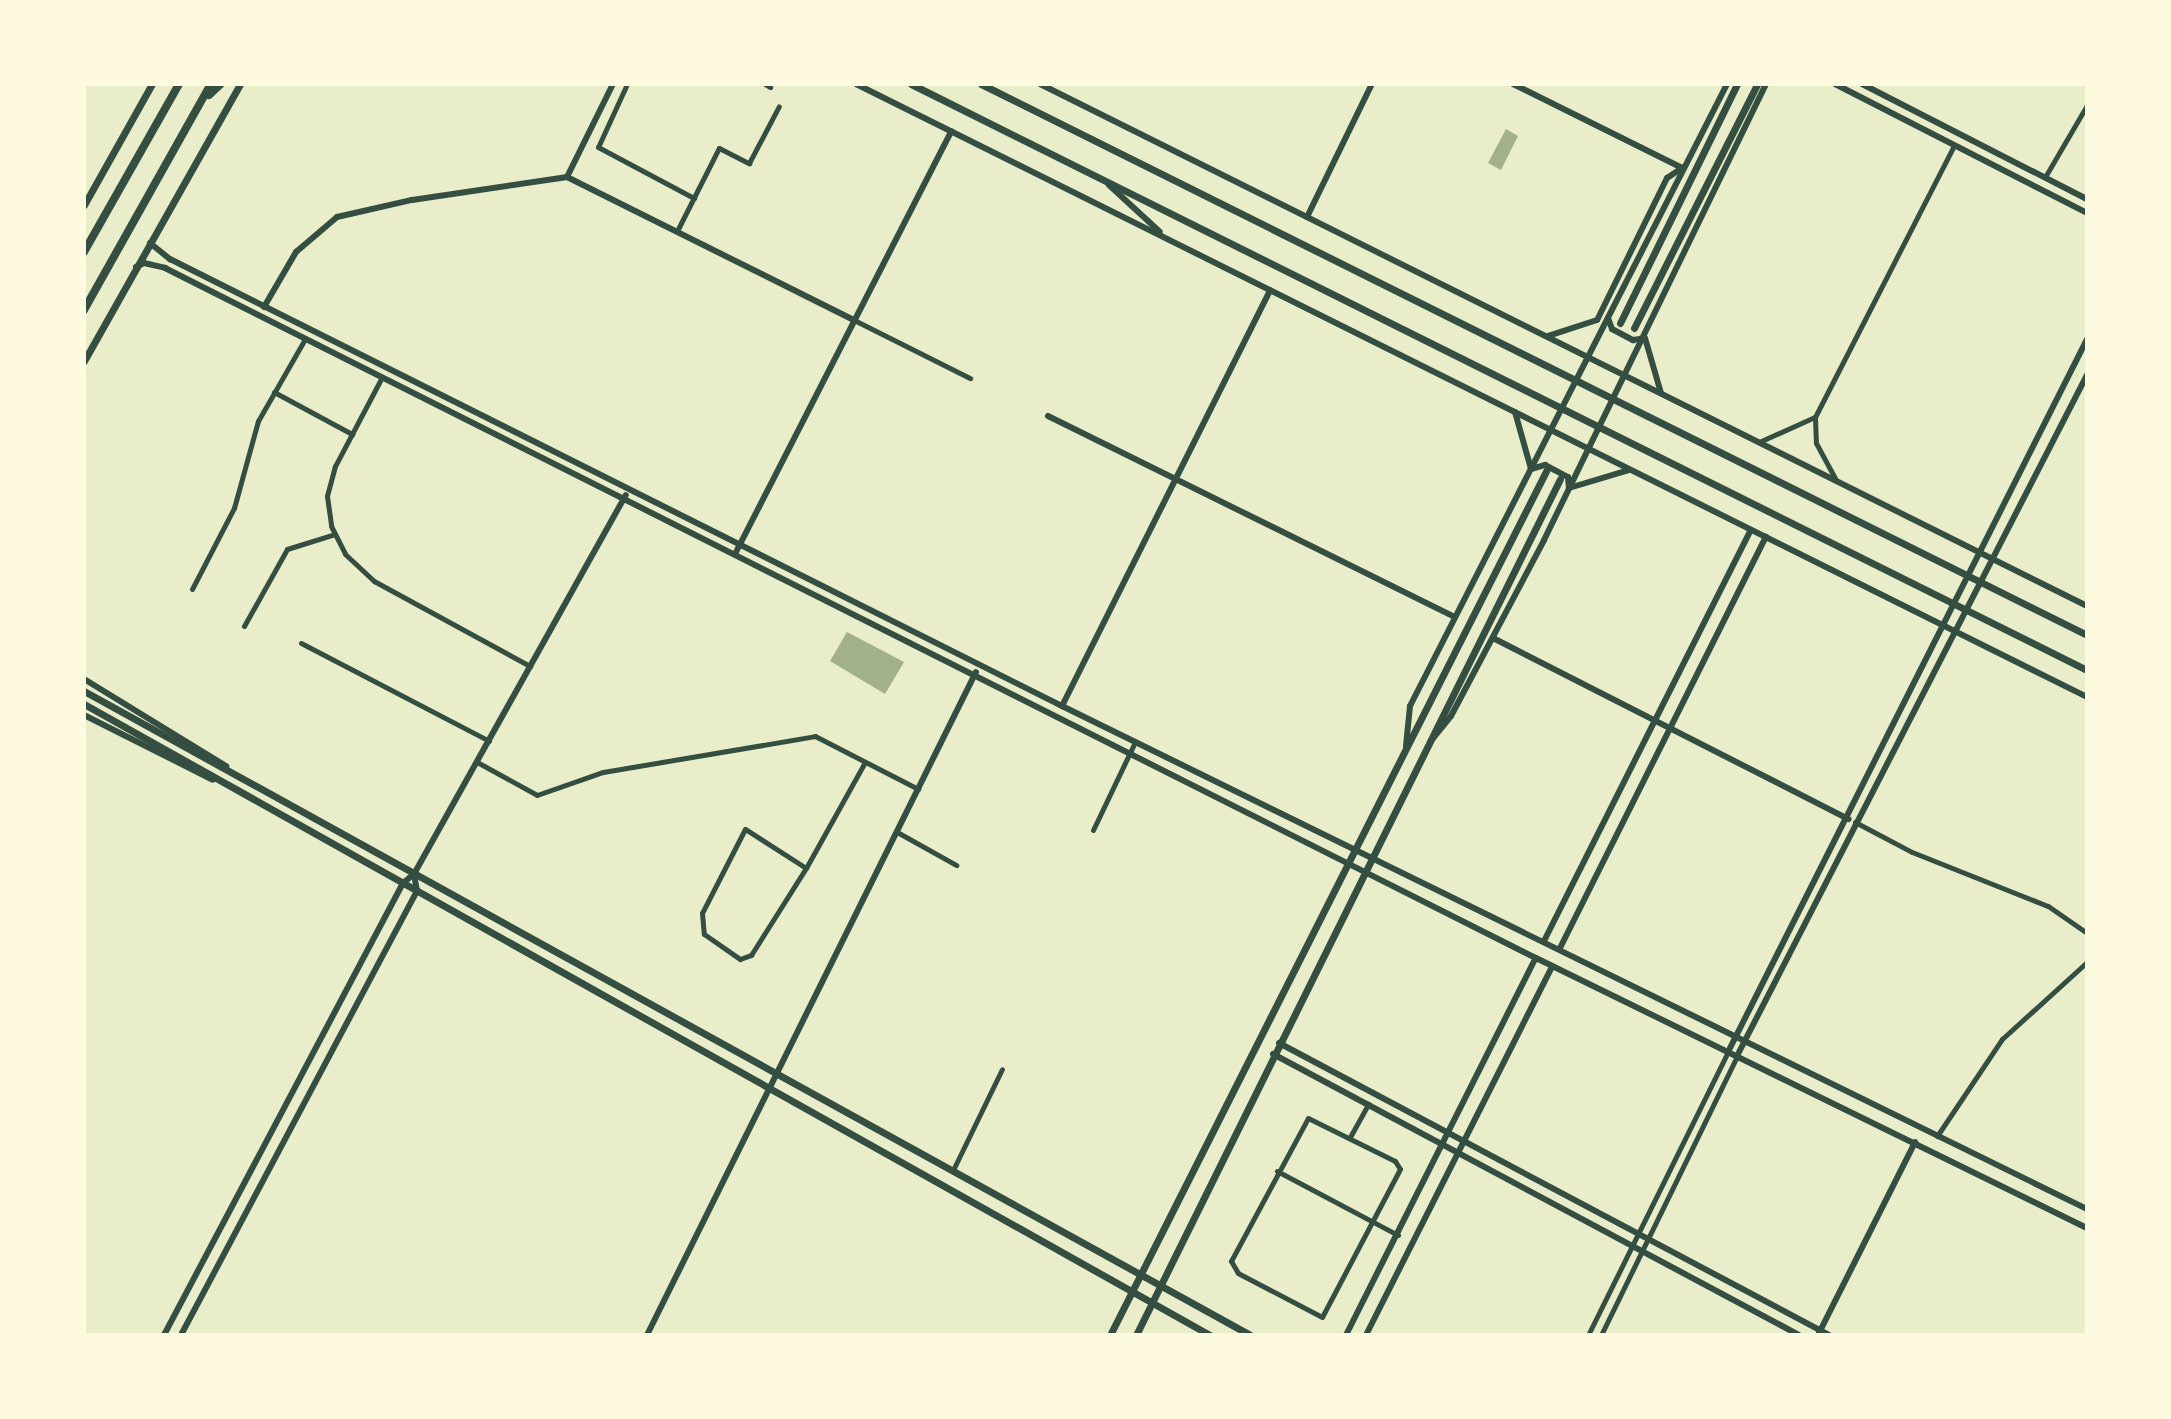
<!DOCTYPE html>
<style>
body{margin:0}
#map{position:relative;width:2171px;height:1419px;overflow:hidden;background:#e9edc9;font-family:"Crimson Pro",serif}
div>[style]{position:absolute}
.water>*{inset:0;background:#a3b18a}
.minor>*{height:5px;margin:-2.5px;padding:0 2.5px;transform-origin:2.5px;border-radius:2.5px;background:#344e41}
.tertiary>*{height:6px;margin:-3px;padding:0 3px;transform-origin:3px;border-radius:3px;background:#344e41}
.secondary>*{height:7px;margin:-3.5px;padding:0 3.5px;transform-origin:3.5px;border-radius:3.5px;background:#344e41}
.primary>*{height:7px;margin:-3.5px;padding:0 3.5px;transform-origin:3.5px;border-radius:3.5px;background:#344e41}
.trunk>*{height:8px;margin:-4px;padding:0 4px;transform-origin:4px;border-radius:4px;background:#344e41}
span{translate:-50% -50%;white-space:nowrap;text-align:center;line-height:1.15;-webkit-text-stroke:6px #fefae0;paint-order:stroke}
.frame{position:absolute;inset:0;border:86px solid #fefae0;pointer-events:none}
</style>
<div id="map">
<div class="water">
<i style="clip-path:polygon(1506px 129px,1518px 136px,1501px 170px,1488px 163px)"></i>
<i style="clip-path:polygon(847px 632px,904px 662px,885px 694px,830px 661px)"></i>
</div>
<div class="minor">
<i style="left:627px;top:84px;width:69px;rotate:114.7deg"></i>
<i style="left:598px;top:147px;width:109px;rotate:28deg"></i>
<i style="left:765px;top:84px;width:6px;rotate:31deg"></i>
<i style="left:2045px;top:177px;width:83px;rotate:-59.7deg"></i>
<i style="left:677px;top:231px;width:93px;rotate:-63.2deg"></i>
<i style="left:719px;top:148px;width:34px;rotate:27deg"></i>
<i style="left:749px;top:163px;width:64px;rotate:-62.2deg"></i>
<i style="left:854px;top:320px;width:130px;rotate:26.6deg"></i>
<i style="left:382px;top:377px;width:101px;rotate:117.8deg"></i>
<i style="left:335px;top:466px;width:31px;rotate:105deg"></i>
<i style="left:327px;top:496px;width:30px;rotate:82deg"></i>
<i style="left:331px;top:526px;width:31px;rotate:63deg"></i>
<i style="left:345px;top:554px;width:40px;rotate:43deg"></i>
<i style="left:374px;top:581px;width:178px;rotate:28.6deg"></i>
<i style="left:274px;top:392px;width:89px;rotate:28.3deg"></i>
<i style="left:1815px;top:417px;width:26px;rotate:88deg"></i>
<i style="left:1816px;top:443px;width:42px;rotate:61.6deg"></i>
<i style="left:1759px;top:442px;width:61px;rotate:-24.1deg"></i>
<i style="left:1815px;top:417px;width:303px;rotate:-62.9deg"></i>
<i style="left:192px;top:589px;width:91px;rotate:-62.6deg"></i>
<i style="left:234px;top:508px;width:90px;rotate:-74.6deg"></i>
<i style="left:258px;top:421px;width:95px;rotate:-60.2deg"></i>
<i style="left:244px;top:626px;width:88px;rotate:-60.8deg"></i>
<i style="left:287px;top:549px;width:50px;rotate:-17.4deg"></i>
<i style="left:301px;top:643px;width:212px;rotate:27.5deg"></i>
<i style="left:477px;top:762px;width:68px;rotate:28.8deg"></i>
<i style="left:537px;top:795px;width:70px;rotate:-19.2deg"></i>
<i style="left:603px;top:772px;width:215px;rotate:-9.6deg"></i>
<i style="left:815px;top:736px;width:116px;rotate:27.2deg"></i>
<i style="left:1855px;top:822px;width:64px;rotate:27.8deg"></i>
<i style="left:1912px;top:852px;width:146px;rotate:21.7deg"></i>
<i style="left:2048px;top:906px;width:47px;rotate:34.7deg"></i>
<i style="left:1093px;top:830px;width:98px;rotate:-64.5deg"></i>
<i style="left:897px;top:832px;width:68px;rotate:29.2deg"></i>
<i style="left:806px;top:868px;width:72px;rotate:-147.4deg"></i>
<i style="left:745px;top:829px;width:94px;rotate:117.1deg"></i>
<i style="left:702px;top:913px;width:21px;rotate:85deg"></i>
<i style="left:704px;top:934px;width:44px;rotate:34.8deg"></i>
<i style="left:740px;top:959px;width:12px;rotate:-20deg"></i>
<i style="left:751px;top:955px;width:103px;rotate:-57.7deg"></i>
<i style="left:806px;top:868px;width:121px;rotate:-60.9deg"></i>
<i style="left:1308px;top:1118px;width:97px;rotate:26.3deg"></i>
<i style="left:1395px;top:1161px;width:9px;rotate:58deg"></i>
<i style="left:1400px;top:1169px;width:167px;rotate:117.8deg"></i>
<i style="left:1322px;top:1317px;width:95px;rotate:-152.4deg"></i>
<i style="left:1238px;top:1273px;width:14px;rotate:-120deg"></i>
<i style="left:1231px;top:1261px;width:162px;rotate:-61.7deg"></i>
<i style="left:1937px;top:1136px;width:117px;rotate:-56.2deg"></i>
<i style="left:2002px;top:1039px;width:115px;rotate:-42.2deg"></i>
<i style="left:1350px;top:1137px;width:38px;rotate:-61deg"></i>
<i style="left:953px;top:1170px;width:112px;rotate:-64.1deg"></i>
<i style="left:1277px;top:1171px;width:137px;rotate:27.9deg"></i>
<i style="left:1588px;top:1335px;width:316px;rotate:-63.7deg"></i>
<i style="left:1601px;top:1335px;width:310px;rotate:-64deg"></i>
</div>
<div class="tertiary">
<i style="left:856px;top:84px;width:1375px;rotate:26.47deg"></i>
<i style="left:1040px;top:84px;width:1170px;rotate:26.5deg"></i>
<i style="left:1513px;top:84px;width:189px;rotate:26.4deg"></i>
<i style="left:1682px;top:168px;width:18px;rotate:146deg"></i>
<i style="left:1667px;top:178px;width:158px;rotate:116.2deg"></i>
<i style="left:1597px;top:320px;width:52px;rotate:161.9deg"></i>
<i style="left:1835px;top:84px;width:283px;rotate:27.1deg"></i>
<i style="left:1862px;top:84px;width:253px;rotate:27.1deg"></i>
<i style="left:567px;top:177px;width:321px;rotate:26.5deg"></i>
<i style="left:567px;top:177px;width:104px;rotate:-63.7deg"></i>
<i style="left:1109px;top:185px;width:69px;rotate:42.7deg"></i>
<i style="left:1307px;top:217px;width:148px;rotate:-64deg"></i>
<i style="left:150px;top:243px;width:26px;rotate:39deg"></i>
<i style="left:170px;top:259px;width:998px;rotate:26.62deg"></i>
<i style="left:1062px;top:706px;width:1142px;rotate:26.14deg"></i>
<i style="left:136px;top:267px;width:9px;rotate:-27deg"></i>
<i style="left:144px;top:263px;width:22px;rotate:13deg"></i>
<i style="left:165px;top:268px;width:1535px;rotate:26.72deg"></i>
<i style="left:1536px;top:958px;width:614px;rotate:26.11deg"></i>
<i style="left:264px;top:307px;width:64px;rotate:-59.8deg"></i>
<i style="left:296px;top:252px;width:54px;rotate:-40.5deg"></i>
<i style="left:337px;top:217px;width:77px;rotate:-12.8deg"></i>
<i style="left:412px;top:200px;width:157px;rotate:-8.4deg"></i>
<i style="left:1608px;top:318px;width:12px;rotate:70deg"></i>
<i style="left:1612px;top:329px;width:24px;rotate:28deg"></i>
<i style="left:1633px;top:340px;width:12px;rotate:-9deg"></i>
<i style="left:1645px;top:338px;width:57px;rotate:73.8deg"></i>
<i style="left:1515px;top:412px;width:59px;rotate:74.3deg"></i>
<i style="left:1531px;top:469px;width:15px;rotate:-16deg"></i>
<i style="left:1545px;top:465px;width:26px;rotate:28deg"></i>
<i style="left:1568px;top:477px;width:11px;rotate:85deg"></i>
<i style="left:1569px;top:488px;width:63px;rotate:-16.7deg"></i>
<i style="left:1048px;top:416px;width:454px;rotate:26.3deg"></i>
<i style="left:735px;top:554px;width:475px;rotate:-62.9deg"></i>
<i style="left:1493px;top:638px;width:399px;rotate:27deg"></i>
<i style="left:84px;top:679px;width:167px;rotate:31.5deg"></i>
<i style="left:1062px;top:706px;width:465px;rotate:-63.4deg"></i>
<i style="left:84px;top:715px;width:144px;rotate:26.7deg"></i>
<i style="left:1430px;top:742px;width:33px;rotate:-51deg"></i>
<i style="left:1451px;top:716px;width:199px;rotate:-62.1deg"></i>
<i style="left:1544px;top:540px;width:507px;rotate:-64.04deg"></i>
<i style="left:1406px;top:746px;width:40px;rotate:-84.3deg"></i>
<i style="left:1410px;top:706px;width:698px;rotate:-62.99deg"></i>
<i style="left:1544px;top:941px;width:460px;rotate:-63.3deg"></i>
<i style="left:1560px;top:948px;width:460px;rotate:-63.4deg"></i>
<i style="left:1279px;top:1043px;width:623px;rotate:27.96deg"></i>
<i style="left:1728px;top:1052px;width:798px;rotate:-63.27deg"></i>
<i style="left:1273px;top:1054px;width:596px;rotate:28.11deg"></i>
<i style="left:1737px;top:1056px;width:766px;rotate:-62.8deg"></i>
<i style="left:164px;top:1335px;width:511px;rotate:-62.13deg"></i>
<i style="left:403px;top:883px;width:14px;rotate:-39deg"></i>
<i style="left:414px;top:874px;width:434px;rotate:-60.8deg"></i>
<i style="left:181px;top:1335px;width:503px;rotate:-62.01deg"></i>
<i style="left:417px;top:891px;width:17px;rotate:-100deg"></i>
<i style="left:647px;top:1335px;width:740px;rotate:-63.61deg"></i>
<i style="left:1346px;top:1335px;width:422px;rotate:-63.3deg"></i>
<i style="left:1366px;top:1335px;width:413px;rotate:-63.2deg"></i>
<i style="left:1818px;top:1335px;width:216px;rotate:-63.3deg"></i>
</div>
<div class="secondary">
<i style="left:84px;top:205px;width:139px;rotate:-60.7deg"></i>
<i style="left:1620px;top:323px;width:266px;rotate:-63.9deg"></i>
<i style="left:1634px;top:328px;width:273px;rotate:-63.2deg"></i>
<i style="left:1110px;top:1335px;width:968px;rotate:-63.22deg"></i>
<i style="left:1136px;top:1335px;width:955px;rotate:-63.65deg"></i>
</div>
<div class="primary">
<i style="left:911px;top:84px;width:1314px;rotate:26.49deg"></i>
<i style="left:981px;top:84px;width:1236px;rotate:26.48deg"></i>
<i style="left:84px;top:361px;width:318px;rotate:-60.6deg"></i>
<i style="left:84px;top:691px;width:1332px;rotate:28.91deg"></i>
<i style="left:84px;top:704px;width:1291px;rotate:29.27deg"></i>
</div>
<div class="trunk">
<i style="left:209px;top:95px;width:16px;rotate:-43deg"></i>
<i style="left:84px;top:252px;width:193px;rotate:-60.5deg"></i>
<i style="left:84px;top:310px;width:259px;rotate:-60.7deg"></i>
</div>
<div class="frame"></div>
</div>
